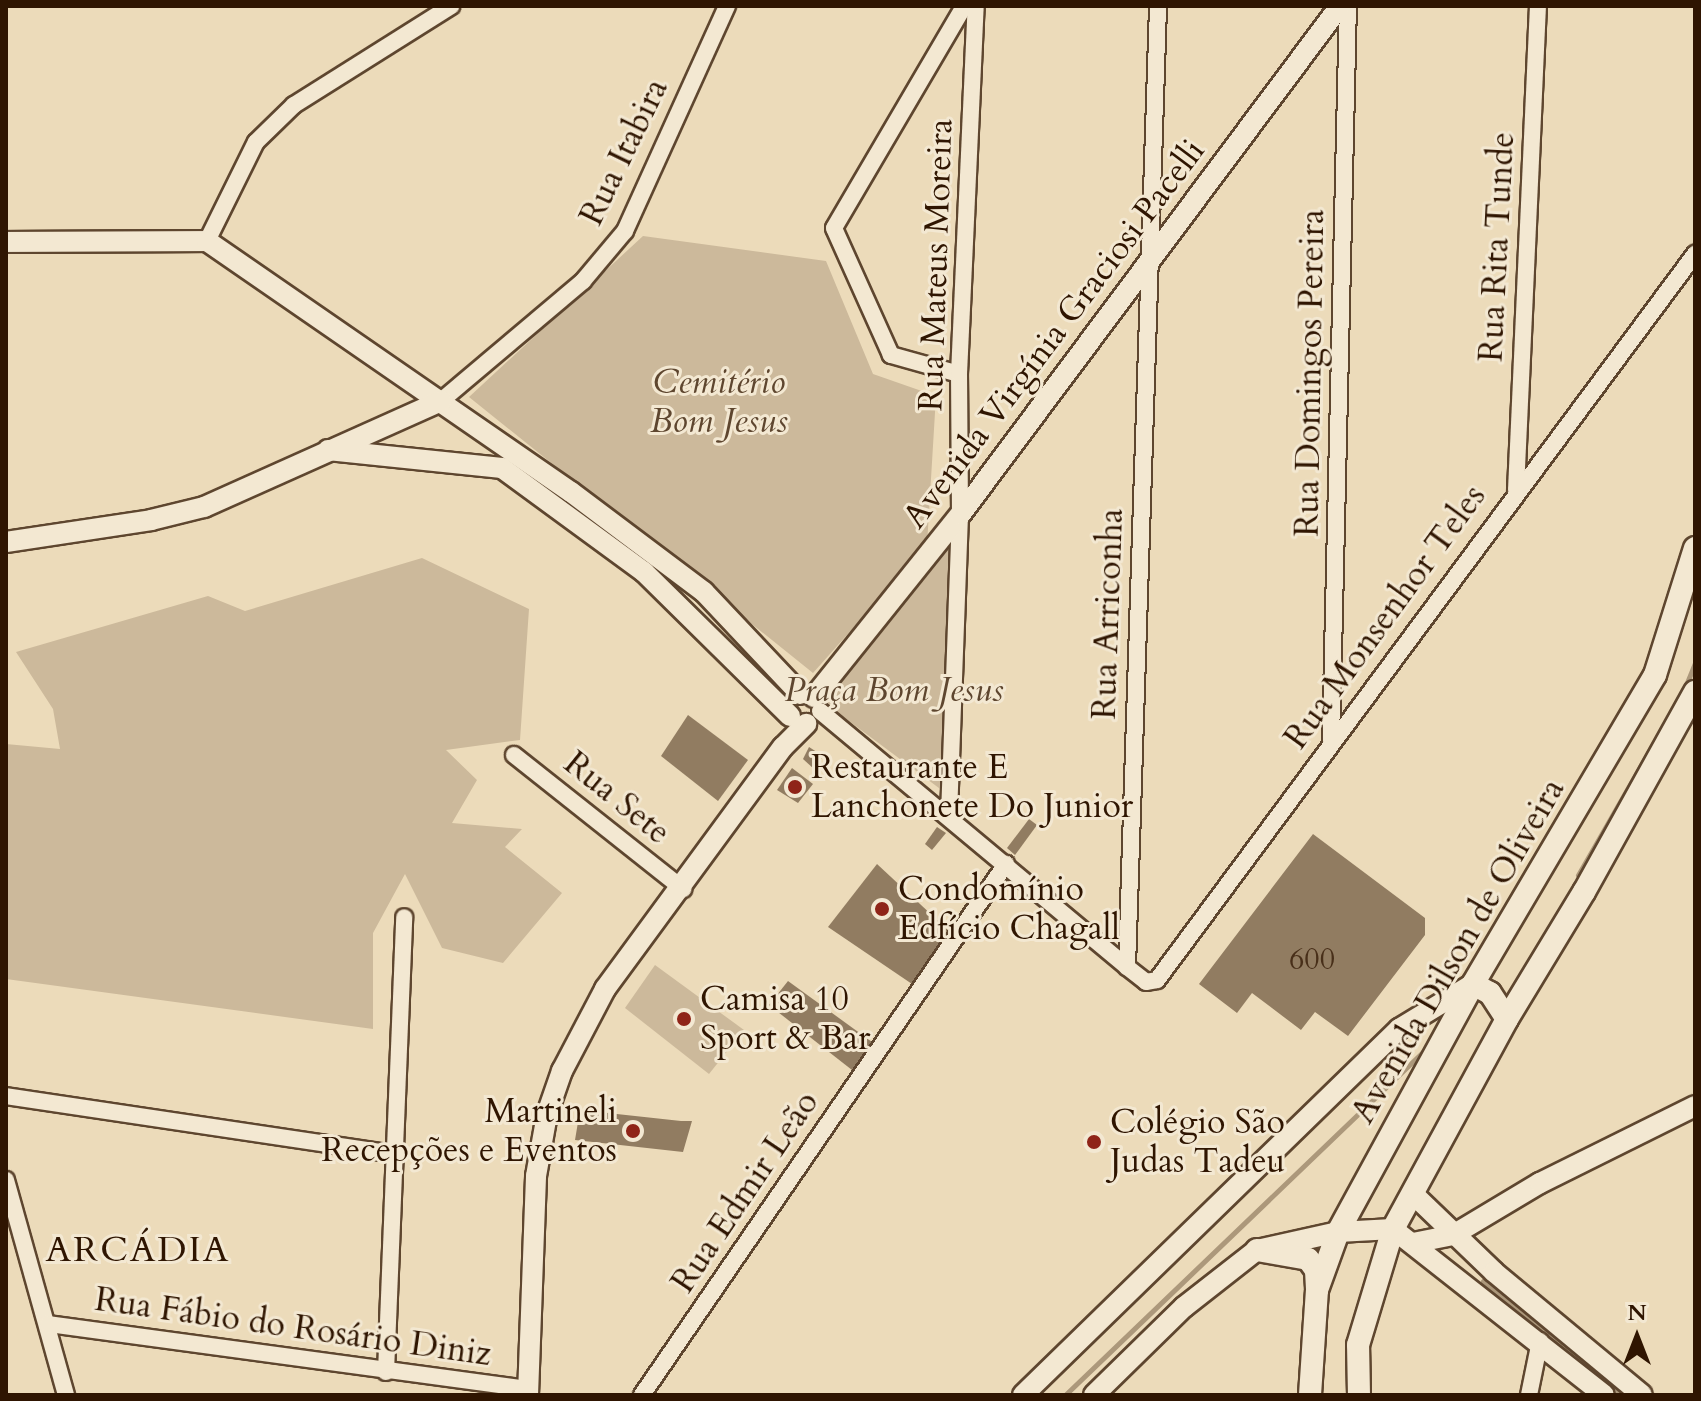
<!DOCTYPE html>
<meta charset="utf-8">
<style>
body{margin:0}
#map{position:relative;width:1701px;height:1401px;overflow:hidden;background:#ecdbba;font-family:Cardo,serif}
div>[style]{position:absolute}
.green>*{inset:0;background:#ccb99b}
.stream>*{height:5px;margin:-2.5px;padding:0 2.5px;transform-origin:2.5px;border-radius:2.5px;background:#ac987b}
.building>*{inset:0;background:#917c61}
.roads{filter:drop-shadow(2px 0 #5e462f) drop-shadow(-2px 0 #5e462f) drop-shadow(0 2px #5e462f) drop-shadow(0 -2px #5e462f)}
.minor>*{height:16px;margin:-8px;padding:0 8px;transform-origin:8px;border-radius:8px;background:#f3e8d2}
.tertiary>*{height:20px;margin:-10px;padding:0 10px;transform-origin:10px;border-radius:10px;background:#f3e8d2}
.secondary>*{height:22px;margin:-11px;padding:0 11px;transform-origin:11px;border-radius:11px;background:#f3e8d2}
.dots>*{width:22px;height:22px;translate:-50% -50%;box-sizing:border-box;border:4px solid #f3e8d2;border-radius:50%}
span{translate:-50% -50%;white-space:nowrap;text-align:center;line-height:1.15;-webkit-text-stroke:6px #f3e8d2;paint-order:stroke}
.number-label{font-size:30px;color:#482f19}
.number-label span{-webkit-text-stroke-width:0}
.street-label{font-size:34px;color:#2f1501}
.park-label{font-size:34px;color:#5e462f;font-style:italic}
.poi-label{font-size:34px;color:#2f1501}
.left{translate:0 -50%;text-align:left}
.right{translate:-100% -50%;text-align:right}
.neighbourhood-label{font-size:36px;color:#2f1501;letter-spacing:2px}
.frame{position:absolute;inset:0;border:8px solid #2f1501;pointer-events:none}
.north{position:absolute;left:1597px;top:1297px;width:80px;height:80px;-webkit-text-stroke:6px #f3e8d2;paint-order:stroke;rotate:0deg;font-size:22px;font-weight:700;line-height:32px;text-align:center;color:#2f1501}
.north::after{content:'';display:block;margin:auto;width:28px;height:36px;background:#2f1501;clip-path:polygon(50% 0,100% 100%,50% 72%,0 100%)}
</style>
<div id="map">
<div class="green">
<i style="clip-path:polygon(643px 236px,826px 261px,873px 374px,936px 396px,927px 545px,813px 673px,469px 397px)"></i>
<i style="clip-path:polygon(953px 533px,943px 791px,822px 701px)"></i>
<i style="clip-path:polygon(422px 558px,529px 609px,520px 740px,446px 750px,477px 780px,452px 823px,522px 829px,505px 847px,562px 893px,503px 963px,442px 948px,405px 874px,373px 933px,373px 1029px,6px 979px,6px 744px,60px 749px,53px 709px,16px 652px,208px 596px,245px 611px)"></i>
<i style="clip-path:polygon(655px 965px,744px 1030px,709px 1074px,625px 1008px)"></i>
</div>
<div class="stream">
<i style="left:1684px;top:690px;width:29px;rotate:-68deg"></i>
<i style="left:1578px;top:875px;width:151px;rotate:-60.2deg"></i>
<i style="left:1483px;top:1281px;width:177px;rotate:40deg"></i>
<i style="left:1065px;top:1395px;width:497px;rotate:-43.8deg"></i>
</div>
<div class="building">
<i style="clip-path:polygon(688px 715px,748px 760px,718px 801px,661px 756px)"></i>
<i style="clip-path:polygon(809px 747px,823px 756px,814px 769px,803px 759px)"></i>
<i style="clip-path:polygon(792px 768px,813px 784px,798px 803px,777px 790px)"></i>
<i style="clip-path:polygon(1029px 819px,1037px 825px,1015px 855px,1007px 848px)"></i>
<i style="clip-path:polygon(937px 827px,946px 833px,932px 850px,925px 844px)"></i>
<i style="clip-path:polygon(1313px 834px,1425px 918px,1425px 935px,1348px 1036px,1315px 1012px,1301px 1030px,1252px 993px,1237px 1013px,1199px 984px)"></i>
<i style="clip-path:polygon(877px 864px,949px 931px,912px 984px,828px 927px)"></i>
<i style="clip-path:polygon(788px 981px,872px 1042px,852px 1070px,769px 1005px)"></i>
<i style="clip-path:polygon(580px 1110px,681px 1121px,692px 1121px,683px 1152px,575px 1140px)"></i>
</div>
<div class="roads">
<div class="minor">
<i style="left:207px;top:241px;width:110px;rotate:-63.7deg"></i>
<i style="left:256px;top:142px;width:53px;rotate:-44.2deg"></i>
<i style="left:294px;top:105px;width:186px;rotate:-32.2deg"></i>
<i style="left:959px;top:374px;width:71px;rotate:-164.4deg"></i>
<i style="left:891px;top:355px;width:139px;rotate:-114.2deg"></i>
<i style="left:834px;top:228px;width:257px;rotate:-59.6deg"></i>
<i style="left:441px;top:401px;width:186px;rotate:-40.2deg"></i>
<i style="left:583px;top:281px;width:65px;rotate:-50deg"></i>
<i style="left:625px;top:231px;width:247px;rotate:-65.6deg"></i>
<i style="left:1516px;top:490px;width:484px;rotate:-87.4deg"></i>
<i style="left:820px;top:711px;width:400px;rotate:39.8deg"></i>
<i style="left:1127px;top:967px;width:24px;rotate:38deg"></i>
<i style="left:1146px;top:982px;width:11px;rotate:-10deg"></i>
<i style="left:1157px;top:980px;width:904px;rotate:-53.46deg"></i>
<i style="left:1331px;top:741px;width:735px;rotate:-88.68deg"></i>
<i style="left:514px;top:755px;width:216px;rotate:38.4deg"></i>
<i style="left:949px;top:815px;width:300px;rotate:-87.9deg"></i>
<i style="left:960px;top:515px;width:141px;rotate:-90.4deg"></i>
<i style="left:959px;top:374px;width:368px;rotate:-87.4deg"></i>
<i style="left:1127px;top:967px;width:961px;rotate:-88.15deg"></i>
<i style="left:6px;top:1096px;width:394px;rotate:8.5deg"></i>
<i style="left:6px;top:1180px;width:223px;rotate:74.4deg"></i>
<i style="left:48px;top:1324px;width:485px;rotate:7.7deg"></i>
<i style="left:386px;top:1372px;width:455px;rotate:-87.7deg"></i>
<i style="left:642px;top:1395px;width:644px;rotate:-55.57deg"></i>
<i style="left:1529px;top:1395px;width:55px;rotate:-78.5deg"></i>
</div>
<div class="tertiary">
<i style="left:6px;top:242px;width:201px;rotate:-0.3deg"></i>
<i style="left:207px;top:241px;width:442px;rotate:34.6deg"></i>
<i style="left:571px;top:492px;width:166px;rotate:36.9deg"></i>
<i style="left:704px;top:592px;width:140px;rotate:46.7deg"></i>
<i style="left:328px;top:450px;width:175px;rotate:5.9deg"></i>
<i style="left:502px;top:468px;width:176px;rotate:36.2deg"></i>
<i style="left:644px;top:572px;width:205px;rotate:44.6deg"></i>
<i style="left:6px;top:542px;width:147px;rotate:-8.6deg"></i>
<i style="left:151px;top:520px;width:55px;rotate:-13.8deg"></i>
<i style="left:204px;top:507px;width:260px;rotate:-24.1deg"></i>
<i style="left:814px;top:697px;width:233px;rotate:-51.3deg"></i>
<i style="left:960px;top:515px;width:635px;rotate:-53.26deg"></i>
<i style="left:1412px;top:1193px;width:114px;rotate:43.9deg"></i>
<i style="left:1494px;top:1272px;width:192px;rotate:39.7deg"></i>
<i style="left:1413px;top:1243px;width:41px;rotate:-11.3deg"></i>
<i style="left:1453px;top:1235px;width:101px;rotate:-30.9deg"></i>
<i style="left:1540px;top:1183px;width:173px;rotate:-26.4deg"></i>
<i style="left:528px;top:1395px;width:219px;rotate:-87.9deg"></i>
<i style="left:536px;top:1176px;width:63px;rotate:-79.9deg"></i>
<i style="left:547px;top:1114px;width:46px;rotate:-70.8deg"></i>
<i style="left:562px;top:1071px;width:93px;rotate:-62.3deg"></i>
<i style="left:605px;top:989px;width:300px;rotate:-53.7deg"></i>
<i style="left:783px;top:747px;width:33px;rotate:-45deg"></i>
<i style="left:1023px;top:1395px;width:525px;rotate:-44.23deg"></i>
<i style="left:1399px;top:1029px;width:87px;rotate:-31.3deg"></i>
<i style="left:1094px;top:1395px;width:126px;rotate:-44.4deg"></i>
<i style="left:1184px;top:1307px;width:93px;rotate:-38deg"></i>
<i style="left:1257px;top:1250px;width:83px;rotate:-12.5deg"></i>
<i style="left:1338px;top:1232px;width:55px;rotate:-3.1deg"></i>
<i style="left:1393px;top:1229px;width:268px;rotate:38.2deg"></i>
</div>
<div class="secondary">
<i style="left:1473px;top:984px;width:19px;rotate:28deg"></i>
<i style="left:1490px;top:993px;width:31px;rotate:57deg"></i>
<i style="left:1257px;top:1250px;width:52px;rotate:10deg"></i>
<i style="left:1308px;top:1259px;width:14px;rotate:54deg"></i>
<i style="left:1316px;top:1270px;width:20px;rotate:87deg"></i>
<i style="left:1310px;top:1395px;width:105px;rotate:-86.2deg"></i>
<i style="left:1317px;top:1290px;width:62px;rotate:-70.1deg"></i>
<i style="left:1338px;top:1232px;width:282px;rotate:-61.4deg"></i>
<i style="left:1473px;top:984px;width:359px;rotate:-59.5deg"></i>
<i style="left:1655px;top:675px;width:133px;rotate:-72.5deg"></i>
<i style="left:1359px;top:1395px;width:50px;rotate:-91.1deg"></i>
<i style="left:1358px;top:1345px;width:121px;rotate:-73.2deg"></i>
<i style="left:1393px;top:1229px;width:239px;rotate:-61.5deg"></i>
<i style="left:1507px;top:1019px;width:149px;rotate:-58.8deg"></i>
<i style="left:1584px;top:892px;width:229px;rotate:-61deg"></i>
</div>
</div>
<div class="dots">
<i style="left:795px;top:787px;background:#8f2418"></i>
<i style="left:882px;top:909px;background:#8f2418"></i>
<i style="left:684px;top:1019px;background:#8f2418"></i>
<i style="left:633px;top:1131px;background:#8f2418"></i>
<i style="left:1094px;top:1142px;background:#8f2418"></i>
</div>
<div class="number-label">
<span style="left:1312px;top:960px">600</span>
</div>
<div class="street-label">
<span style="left:624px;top:152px;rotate:-64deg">Rua Itabira</span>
<span style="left:1497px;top:247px;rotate:-87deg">Rua Rita Tunde</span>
<span style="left:936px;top:265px;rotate:-88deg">Rua Mateus Moreira</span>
<span style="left:1054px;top:334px;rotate:-53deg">Avenida Virgínia Graciosi Pacelli</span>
<span style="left:1310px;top:373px;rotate:-89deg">Rua Domingos Pereira</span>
<span style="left:1108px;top:614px;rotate:-88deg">Rua Arriconha</span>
<span style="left:1385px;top:617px;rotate:-54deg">Rua Monsenhor Teles</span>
<span style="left:617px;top:798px;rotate:39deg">Rua Sete</span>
<span style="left:1458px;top:951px;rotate:-60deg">Avenida Dilson de Oliveira</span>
<span style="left:745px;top:1192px;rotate:-56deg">Rua Edmir Leão</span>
<span style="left:293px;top:1327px;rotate:8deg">Rua Fábio do Rosário Diniz</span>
</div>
<div class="park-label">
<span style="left:719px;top:402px">Cemitério<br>Bom Jesus</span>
<span style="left:894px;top:691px">Praça Bom Jesus</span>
</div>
<div class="poi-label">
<span class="left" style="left:811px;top:787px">Restaurante E<br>Lanchonete Do Junior</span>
<span class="left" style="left:898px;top:909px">Condomínio<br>Edfício Chagall</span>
<span class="left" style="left:700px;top:1019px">Camisa 10<br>Sport &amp; Bar</span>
<span class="right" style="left:617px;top:1131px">Martineli<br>Recepções e Eventos</span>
<span class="left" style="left:1110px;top:1142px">Colégio São<br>Judas Tadeu</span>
</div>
<div class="neighbourhood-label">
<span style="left:138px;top:1250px">ARCÁDIA</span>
</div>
<div class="frame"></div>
<div class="north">N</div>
</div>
